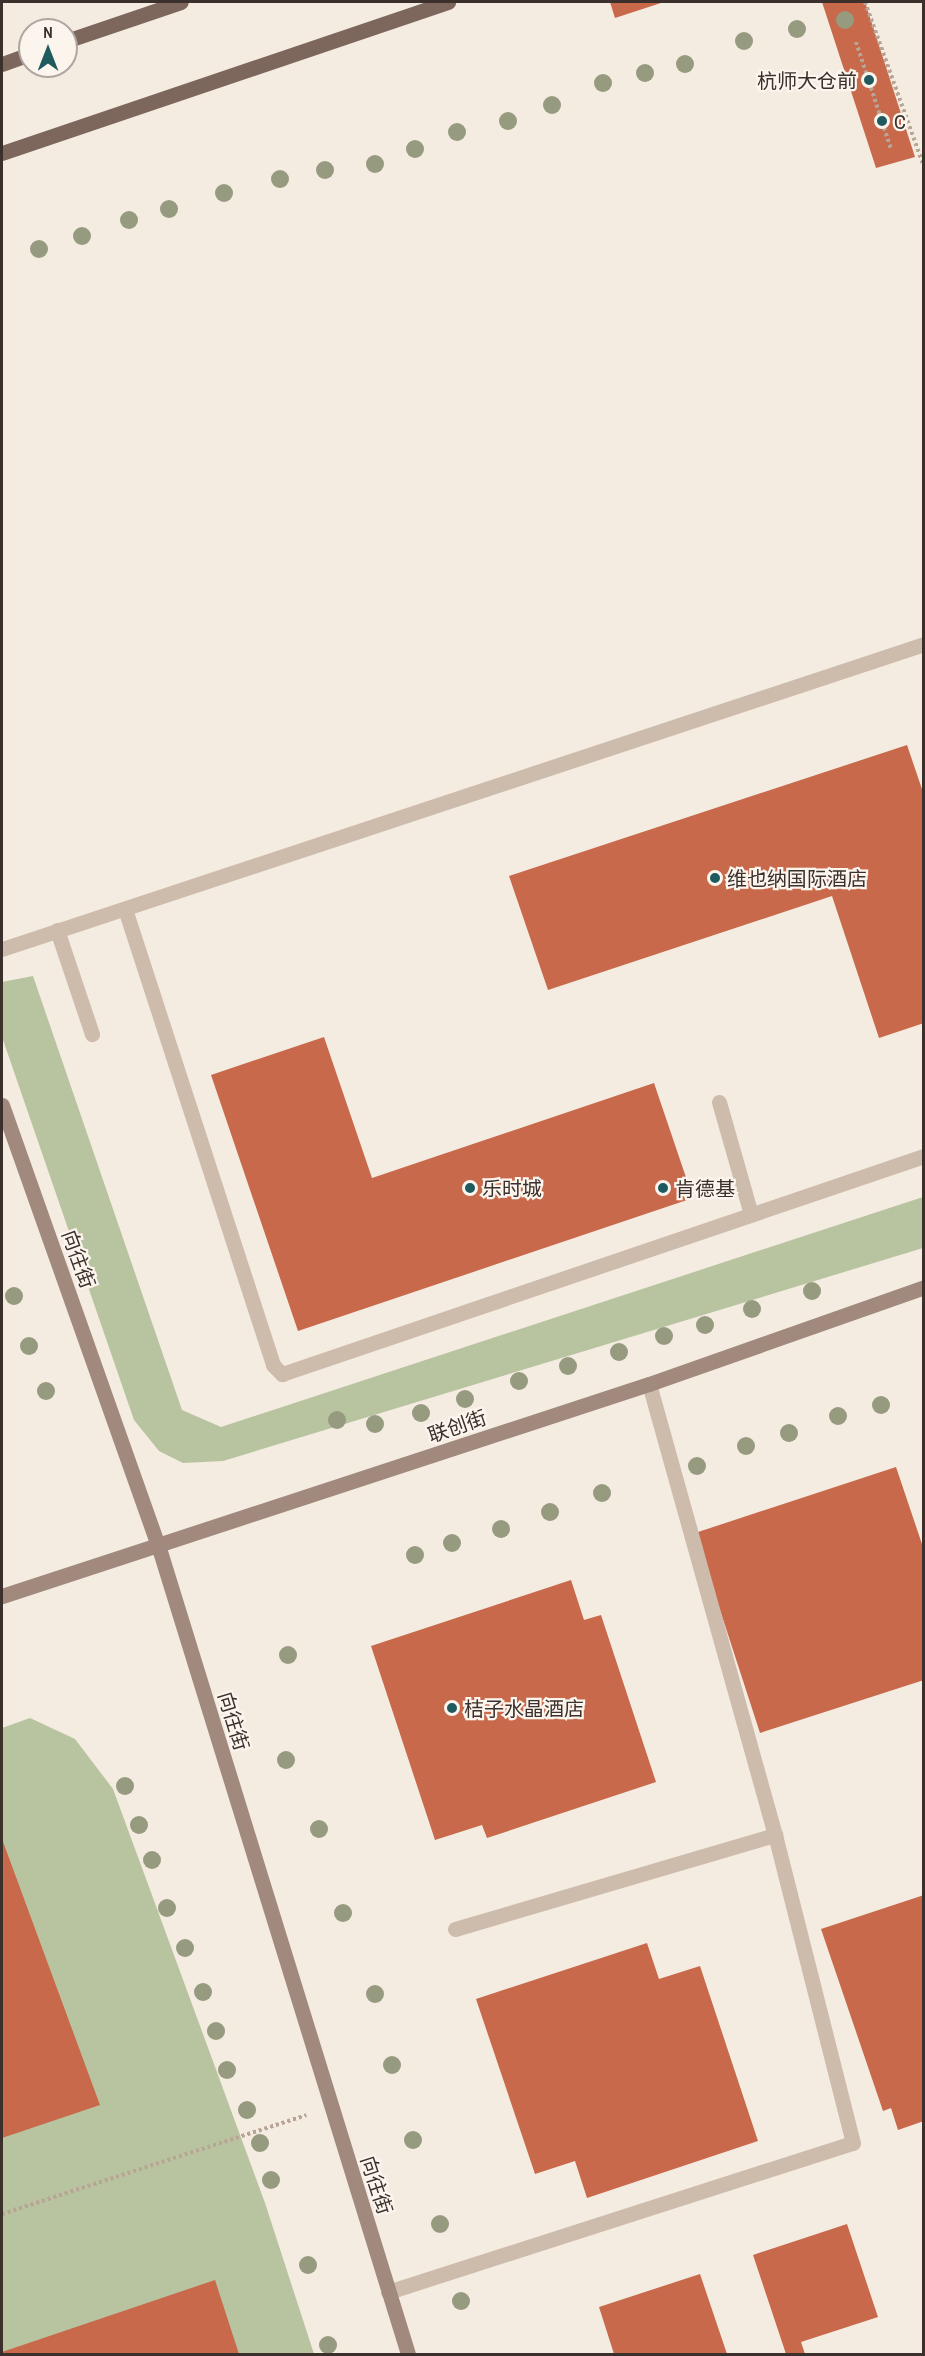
<!DOCTYPE html>
<meta charset="utf-8">
<style>
body{margin:0}
#map{position:relative;width:925px;height:2356px;overflow:hidden;background:#f4ebe1;font-family:"Archivo Narrow","Noto Sans SC",sans-serif}
div>[style]{position:absolute}
.green>*{inset:0;background:#b8c4a0}
.building>*{inset:0;background:#c8694b}
.path>*{height:4px;margin-top:-2px;transform-origin:0;background:repeating-linear-gradient(90deg,#b9a596 0 3px,transparent 0 6px)}
.lane>*{height:15px;margin:-7.5px;padding:0 7.5px;transform-origin:7.5px;border-radius:7.5px;background:#cdbbac}
.secondary>*{height:15px;margin:-7.5px;padding:0 7.5px;transform-origin:7.5px;border-radius:7.5px;background:#a18a7d}
.primary>*{height:15px;margin:-7.5px;padding:0 7.5px;transform-origin:7.5px;border-radius:7.5px;background:#7d675c}
.trees>*{width:18px;height:18px;margin:-9px;border-radius:50%;background:#969b7f}
.dots>*{width:16px;height:16px;translate:-50% -50%;box-sizing:border-box;border:3px solid #fbf5ee;border-radius:50%}
span{translate:-50% -50%;white-space:nowrap;text-align:center;line-height:1.15;-webkit-text-stroke:4.5px #fbf5ee;paint-order:stroke}
.poi-label{font-size:20px;color:#3b302b}
.right{translate:-100% -50%;text-align:right}
.left{translate:0 -50%;text-align:left}
.street-label{font-size:20px;color:#3b302b}
.frame{position:absolute;inset:0;border:3px solid #3b302b;pointer-events:none}
.north{position:absolute;left:18px;top:18px;width:60px;height:60px;box-sizing:border-box;background:#fbf5ee;border:2px solid #aea6a0;border-radius:50%;rotate:0deg;font-size:16px;font-weight:700;line-height:24px;text-align:center;color:#3b302b}
.north::after{content:'';display:block;margin:auto;width:21px;height:27px;background:#1f5a5e;clip-path:polygon(50% 0,100% 100%,50% 72%,0 100%)}
</style>
<div id="map">
<div class="green">
<i style="clip-path:polygon(33px 976px,182px 1410px,221px 1427px,923px 1197px,923px 1248px,223px 1461px,183px 1463px,159px 1451px,134px 1420px,2px 1037px,2px 982px)"></i>
<i style="clip-path:polygon(30px 1718px,75px 1739px,113px 1789px,265px 2203px,314px 2354px,2px 2354px,2px 1728px)"></i>
</div>
<div class="building">
<i style="clip-path:polygon(610px 2px,664px 2px,615px 18px)"></i>
<i style="clip-path:polygon(822px 2px,865px 2px,915px 157px,876px 168px)"></i>
<i style="clip-path:polygon(907px 745px,924px 795px,924px 1023px,879px 1038px,832px 896px,548px 990px,509px 876px)"></i>
<i style="clip-path:polygon(324px 1037px,372px 1178px,654px 1083px,693px 1198px,298px 1331px,211px 1075px)"></i>
<i style="clip-path:polygon(896px 1467px,924px 1550px,924px 1680px,760px 1733px,695px 1533px)"></i>
<i style="clip-path:polygon(571px 1580px,584px 1620px,601px 1615px,656px 1782px,487px 1838px,482px 1825px,435px 1840px,371px 1646px)"></i>
<i style="clip-path:polygon(2px 1839px,100px 2105px,2px 2138px)"></i>
<i style="clip-path:polygon(924px 1895px,924px 2121px,898px 2130px,891px 2108px,883px 2111px,821px 1929px)"></i>
<i style="clip-path:polygon(647px 1943px,659px 1979px,700px 1966px,758px 2141px,587px 2198px,575px 2161px,535px 2174px,476px 1999px)"></i>
<i style="clip-path:polygon(847px 2224px,878px 2317px,801px 2342px,805px 2354px,786px 2354px,753px 2255px)"></i>
<i style="clip-path:polygon(700px 2274px,727px 2354px,614px 2354px,599px 2307px)"></i>
<i style="clip-path:polygon(215px 2280px,239px 2354px,2px 2354px,2px 2352px)"></i>
</div>
<div class="path">
<i style="left:865px;top:2px;width:175px;rotate:70.3deg"></i>
<i style="left:856px;top:42px;width:113px;rotate:71.9deg"></i>
<i style="left:2px;top:2214px;width:320px;rotate:-18deg"></i>
</div>
<div class="lane">
<i style="left:125px;top:909px;width:479px;rotate:72deg"></i>
<i style="left:273px;top:1365px;width:13px;rotate:45deg"></i>
<i style="left:282px;top:1374px;width:678px;rotate:-18.76deg"></i>
<i style="left:57px;top:930px;width:110px;rotate:71.4deg"></i>
<i style="left:2px;top:949px;width:971px;rotate:-18.3deg"></i>
<i style="left:719px;top:1102px;width:116px;rotate:74.1deg"></i>
<i style="left:455px;top:1929px;width:334px;rotate:-16.4deg"></i>
<i style="left:388px;top:2292px;width:488px;rotate:-17.8deg"></i>
<i style="left:853px;top:2143px;width:318px;rotate:-104.2deg"></i>
<i style="left:775px;top:1835px;width:468px;rotate:-105.6deg"></i>
</div>
<div class="secondary">
<i style="left:2px;top:1105px;width:470px;rotate:70.5deg"></i>
<i style="left:159px;top:1548px;width:844px;rotate:72.83deg"></i>
<i style="left:2px;top:1596px;width:681px;rotate:-18.14deg"></i>
<i style="left:649px;top:1384px;width:292px;rotate:-19.4deg"></i>
</div>
<div class="primary">
<i style="left:66px;top:41px;width:121px;rotate:-18.7deg"></i>
<i style="left:2px;top:64px;width:30px;rotate:-20deg"></i>
<i style="left:2px;top:153px;width:471px;rotate:-18.7deg"></i>
</div>
<div class="trees">
<i style="left:845px;top:20px"></i>
<i style="left:797px;top:29px"></i>
<i style="left:744px;top:41px"></i>
<i style="left:685px;top:64px"></i>
<i style="left:645px;top:73px"></i>
<i style="left:603px;top:83px"></i>
<i style="left:552px;top:105px"></i>
<i style="left:508px;top:121px"></i>
<i style="left:457px;top:132px"></i>
<i style="left:415px;top:149px"></i>
<i style="left:375px;top:164px"></i>
<i style="left:325px;top:170px"></i>
<i style="left:280px;top:179px"></i>
<i style="left:224px;top:193px"></i>
<i style="left:169px;top:209px"></i>
<i style="left:129px;top:220px"></i>
<i style="left:82px;top:236px"></i>
<i style="left:39px;top:249px"></i>
<i style="left:812px;top:1291px"></i>
<i style="left:14px;top:1296px"></i>
<i style="left:752px;top:1309px"></i>
<i style="left:705px;top:1325px"></i>
<i style="left:664px;top:1336px"></i>
<i style="left:29px;top:1346px"></i>
<i style="left:619px;top:1352px"></i>
<i style="left:568px;top:1366px"></i>
<i style="left:519px;top:1381px"></i>
<i style="left:46px;top:1391px"></i>
<i style="left:465px;top:1399px"></i>
<i style="left:881px;top:1405px"></i>
<i style="left:421px;top:1413px"></i>
<i style="left:838px;top:1416px"></i>
<i style="left:337px;top:1420px"></i>
<i style="left:375px;top:1424px"></i>
<i style="left:789px;top:1433px"></i>
<i style="left:746px;top:1446px"></i>
<i style="left:697px;top:1466px"></i>
<i style="left:602px;top:1493px"></i>
<i style="left:550px;top:1512px"></i>
<i style="left:501px;top:1529px"></i>
<i style="left:452px;top:1543px"></i>
<i style="left:415px;top:1555px"></i>
<i style="left:288px;top:1655px"></i>
<i style="left:286px;top:1760px"></i>
<i style="left:125px;top:1786px"></i>
<i style="left:139px;top:1825px"></i>
<i style="left:319px;top:1829px"></i>
<i style="left:152px;top:1860px"></i>
<i style="left:167px;top:1908px"></i>
<i style="left:343px;top:1913px"></i>
<i style="left:185px;top:1948px"></i>
<i style="left:203px;top:1992px"></i>
<i style="left:375px;top:1994px"></i>
<i style="left:216px;top:2031px"></i>
<i style="left:392px;top:2065px"></i>
<i style="left:227px;top:2070px"></i>
<i style="left:247px;top:2110px"></i>
<i style="left:413px;top:2140px"></i>
<i style="left:260px;top:2143px"></i>
<i style="left:271px;top:2180px"></i>
<i style="left:440px;top:2224px"></i>
<i style="left:308px;top:2265px"></i>
<i style="left:461px;top:2301px"></i>
<i style="left:328px;top:2345px"></i>
</div>
<div class="dots">
<i style="left:869px;top:80px;background:#1f5a5e"></i>
<i style="left:882px;top:121px;background:#1f5a5e"></i>
<i style="left:715px;top:878px;background:#1f5a5e"></i>
<i style="left:470px;top:1188px;background:#1f5a5e"></i>
<i style="left:663px;top:1188px;background:#1f5a5e"></i>
<i style="left:452px;top:1708px;background:#1f5a5e"></i>
</div>
<div class="poi-label">
<span class="right" style="left:857px;top:80px">杭师大仓前</span>
<span class="left" style="left:894px;top:121px">C</span>
<span class="left" style="left:727px;top:878px">维也纳国际酒店</span>
<span class="left" style="left:482px;top:1188px">乐时城</span>
<span class="left" style="left:675px;top:1188px">肯德基</span>
<span class="left" style="left:464px;top:1708px">桔子水晶酒店</span>
</div>
<div class="street-label">
<span style="left:79px;top:1259px;rotate:70deg">向往街</span>
<span style="left:457px;top:1426px;rotate:-19deg">联创街</span>
<span style="left:234px;top:1721px;rotate:73deg">向往街</span>
<span style="left:377px;top:2185px;rotate:72deg">向往街</span>
</div>
<div class="frame"></div>
<div class="north">N</div>
</div>
